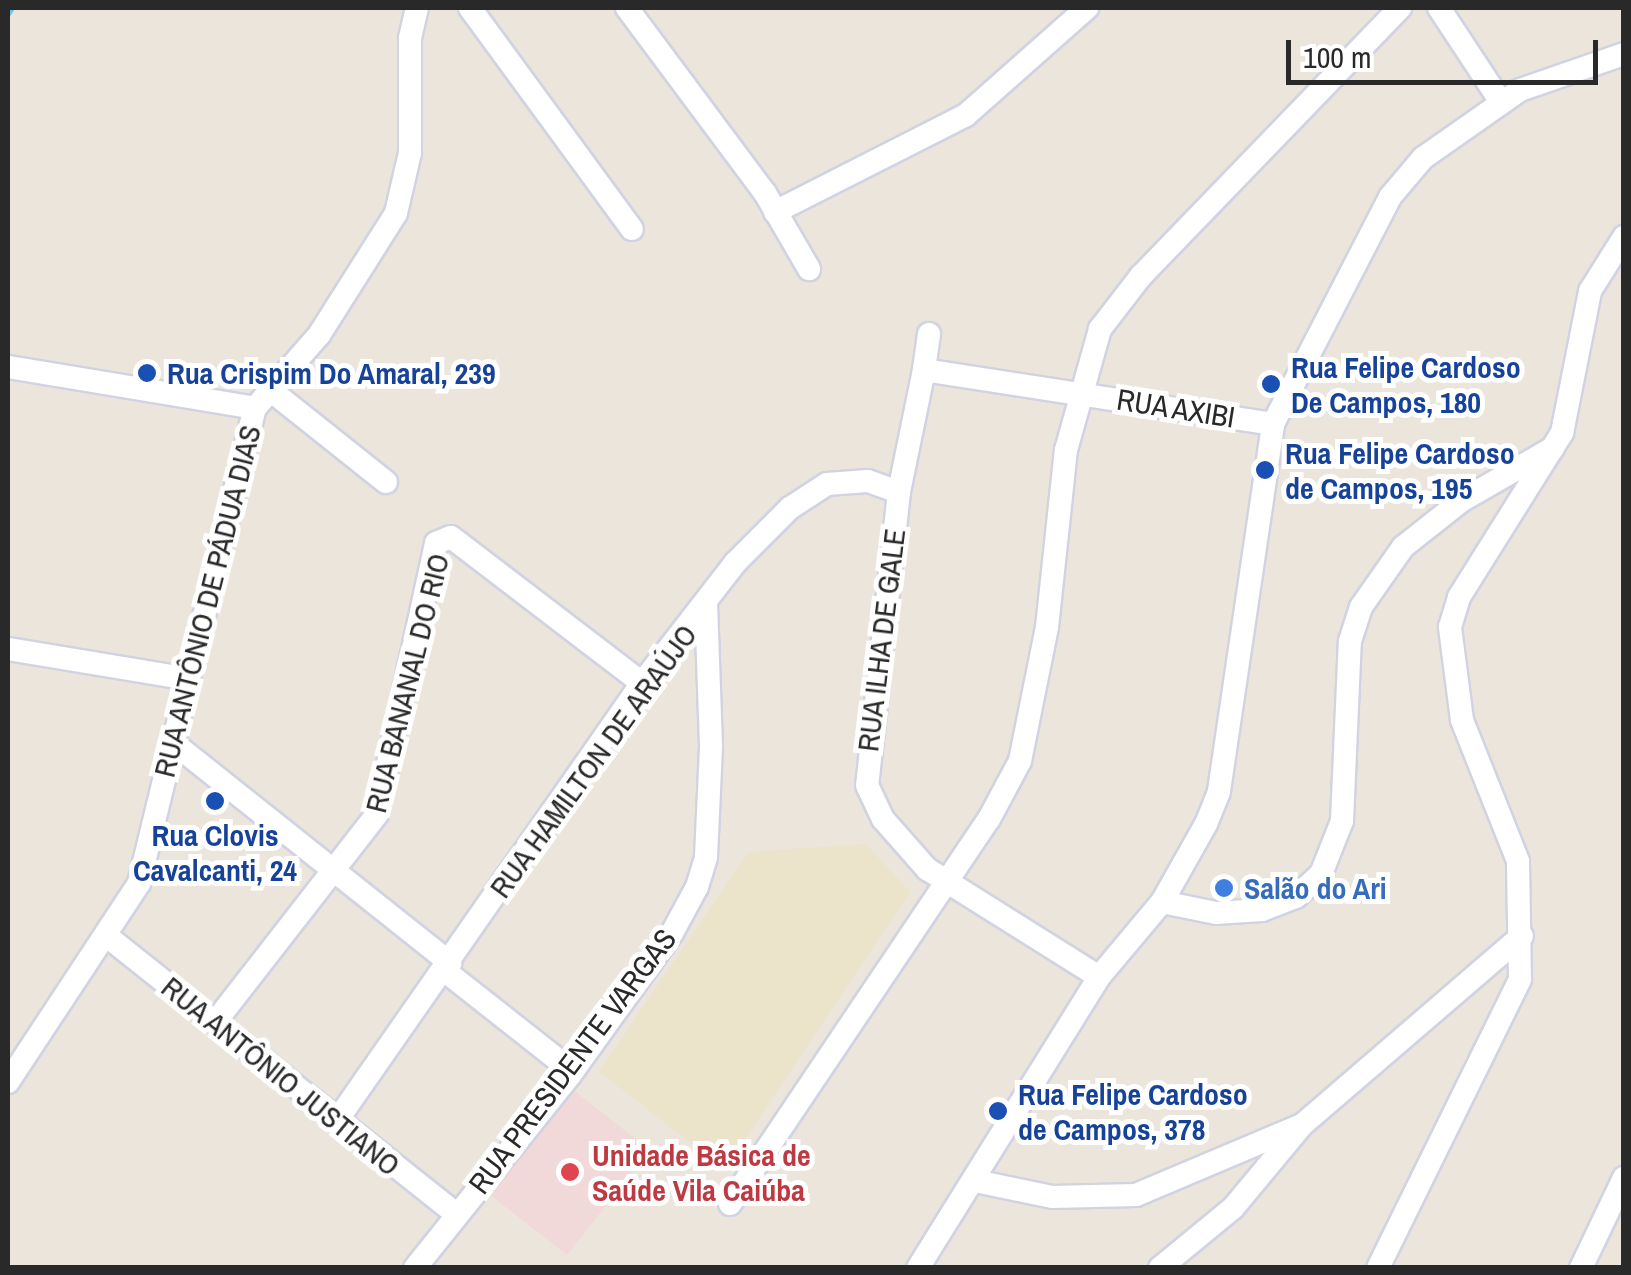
<!DOCTYPE html>
<meta charset="utf-8">
<style>
body{margin:0}
#map{position:relative;width:1631px;height:1275px;overflow:hidden;background:#ebe5db;font-family:"Archivo Narrow",sans-serif}
div>[style]{position:absolute}
.education>*{inset:0;background:#ece3cb}
.medical>*{inset:0;background:#f2d9d9}
.stream>*{height:6px;margin:-3px;padding:0 3px;transform-origin:3px;border-radius:3px;background:#70c4eb}
.roads{filter:drop-shadow(2px 0 #d1d3e2) drop-shadow(-2px 0 #d1d3e2) drop-shadow(0 2px #d1d3e2) drop-shadow(0 -2px #d1d3e2)}
.street>*{height:22px;margin:-11px;padding:0 11px;transform-origin:11px;border-radius:11px;background:#fff}
.dots>*{width:28px;height:28px;translate:-50% -50%;box-sizing:border-box;border:5px solid #fff;border-radius:50%}
span{translate:-50% -50%;white-space:nowrap;text-align:center;line-height:1.15;-webkit-text-stroke:10px #fff;paint-order:stroke}
.transit-label{font-size:30px;color:#164399;font-weight:700}
.left{translate:0 -50%;text-align:left}
.street-label{font-size:30px;color:#292929}
.shop-label{font-size:30px;color:#366cbe;font-weight:700}
.health-label{font-size:30px;color:#be3a42;font-weight:700}
.frame{position:absolute;inset:0;border:10px solid #292929;pointer-events:none}
.scale{position:absolute;left:1286px;top:40px;width:312px;height:45px;box-sizing:border-box;border:5px solid #292929;border-top:0;padding-left:12px;font-size:30px;line-height:35px;white-space:nowrap;color:#292929;-webkit-text-stroke:8px #fff;paint-order:stroke}
</style>
<div id="map">
<div class="education">
<i style="clip-path:polygon(866px 844px,910px 892px,725px 1169px,599px 1072px,748px 852px)"></i>
</div>
<div class="medical">
<i style="clip-path:polygon(573px 1090px,650px 1150px,567px 1255px,490px 1195px)"></i>
</div>
<div class="stream">
<i style="left:8px;top:14px;width:7px;rotate:-56deg"></i>
</div>
<div class="roads">
<div class="street">
<i style="left:470px;top:8px;width:274px;rotate:53.8deg"></i>
<i style="left:627px;top:8px;width:231px;rotate:53.3deg"></i>
<i style="left:765px;top:193px;width:88px;rotate:59.9deg"></i>
<i style="left:1439px;top:8px;width:113px;rotate:56.6deg"></i>
<i style="left:775px;top:212px;width:214px;rotate:-26.9deg"></i>
<i style="left:966px;top:115px;width:162px;rotate:-41.5deg"></i>
<i style="left:929px;top:334px;width:36px;rotate:98deg"></i>
<i style="left:924px;top:370px;width:353px;rotate:8.8deg"></i>
<i style="left:8px;top:367px;width:250px;rotate:9.4deg"></i>
<i style="left:924px;top:370px;width:125px;rotate:101.6deg"></i>
<i style="left:899px;top:492px;width:295px;rotate:96.2deg"></i>
<i style="left:867px;top:785px;width:38px;rotate:65deg"></i>
<i style="left:883px;top:819px;width:67px;rotate:48.7deg"></i>
<i style="left:927px;top:869px;width:203px;rotate:32.1deg"></i>
<i style="left:274px;top:393px;width:143px;rotate:38.5deg"></i>
<i style="left:8px;top:649px;width:178px;rotate:9.4deg"></i>
<i style="left:171px;top:741px;width:357px;rotate:38.5deg"></i>
<i style="left:1162px;top:902px;width:55px;rotate:11.5deg"></i>
<i style="left:1216px;top:913px;width:46px;rotate:-3.7deg"></i>
<i style="left:1262px;top:910px;width:36px;rotate:-21deg"></i>
<i style="left:1296px;top:897px;width:34px;rotate:-43deg"></i>
<i style="left:1321px;top:874px;width:57px;rotate:-68.4deg"></i>
<i style="left:1342px;top:821px;width:180px;rotate:-87.5deg"></i>
<i style="left:1350px;top:641px;width:36px;rotate:-72deg"></i>
<i style="left:1361px;top:607px;width:73px;rotate:-55deg"></i>
<i style="left:1403px;top:547px;width:74px;rotate:-38.4deg"></i>
<i style="left:1461px;top:501px;width:106px;rotate:-29.9deg"></i>
<i style="left:108px;top:937px;width:443px;rotate:38.5deg"></i>
<i style="left:445px;top:971px;width:162px;rotate:38.2deg"></i>
<i style="left:216px;top:1021px;width:262px;rotate:-52.1deg"></i>
<i style="left:377px;top:814px;width:277px;rotate:-77.7deg"></i>
<i style="left:436px;top:543px;width:16px;rotate:-22deg"></i>
<i style="left:451px;top:537px;width:240px;rotate:37.4deg"></i>
<i style="left:8px;top:1082px;width:238px;rotate:-56.6deg"></i>
<i style="left:139px;top:883px;width:489px;rotate:-76.3deg"></i>
<i style="left:255px;top:408px;width:97px;rotate:-48.8deg"></i>
<i style="left:319px;top:335px;width:144px;rotate:-57.7deg"></i>
<i style="left:396px;top:213px;width:62px;rotate:-76.9deg"></i>
<i style="left:410px;top:153px;width:115px;rotate:-90deg"></i>
<i style="left:410px;top:38px;width:31px;rotate:-77deg"></i>
<i style="left:338px;top:1119px;width:532px;rotate:-55.11deg"></i>
<i style="left:642px;top:683px;width:152px;rotate:-52.2deg"></i>
<i style="left:735px;top:563px;width:78px;rotate:-45deg"></i>
<i style="left:790px;top:508px;width:44px;rotate:-33deg"></i>
<i style="left:827px;top:484px;width:41px;rotate:-4.2deg"></i>
<i style="left:868px;top:481px;width:33px;rotate:20deg"></i>
<i style="left:975px;top:1181px;width:79px;rotate:11.7deg"></i>
<i style="left:1052px;top:1197px;width:84px;rotate:-1.4deg"></i>
<i style="left:1136px;top:1195px;width:177px;rotate:-22.9deg"></i>
<i style="left:730px;top:1204px;width:464px;rotate:-56.1deg"></i>
<i style="left:989px;top:819px;width:66px;rotate:-61.9deg"></i>
<i style="left:1020px;top:761px;width:137px;rotate:-78.6deg"></i>
<i style="left:1047px;top:627px;width:178px;rotate:-83.9deg"></i>
<i style="left:1066px;top:450px;width:126px;rotate:-74.3deg"></i>
<i style="left:1100px;top:329px;width:67px;rotate:-52.3deg"></i>
<i style="left:1141px;top:276px;width:373px;rotate:-46deg"></i>
<i style="left:415px;top:1268px;width:248px;rotate:-51.2deg"></i>
<i style="left:570px;top:1075px;width:175px;rotate:-54.3deg"></i>
<i style="left:672px;top:933px;width:52px;rotate:-61.5deg"></i>
<i style="left:697px;top:887px;width:31px;rotate:-73deg"></i>
<i style="left:706px;top:857px;width:111px;rotate:-87.4deg"></i>
<i style="left:711px;top:746px;width:142px;rotate:-92deg"></i>
<i style="left:918px;top:1268px;width:343px;rotate:-58.1deg"></i>
<i style="left:1099px;top:977px;width:98px;rotate:-50deg"></i>
<i style="left:1162px;top:902px;width:90px;rotate:-60.6deg"></i>
<i style="left:1206px;top:824px;width:35px;rotate:-68deg"></i>
<i style="left:1219px;top:791px;width:371px;rotate:-81.6deg"></i>
<i style="left:1273px;top:424px;width:255px;rotate:-62.7deg"></i>
<i style="left:1390px;top:197px;width:51px;rotate:-49.8deg"></i>
<i style="left:1423px;top:158px;width:118px;rotate:-35deg"></i>
<i style="left:1520px;top:90px;width:110px;rotate:-19.1deg"></i>
<i style="left:1160px;top:1268px;width:94px;rotate:-39.4deg"></i>
<i style="left:1233px;top:1208px;width:108px;rotate:-50.3deg"></i>
<i style="left:1302px;top:1125px;width:290px;rotate:-40.7deg"></i>
<i style="left:1378px;top:1268px;width:322px;rotate:-63.8deg"></i>
<i style="left:1520px;top:979px;width:118px;rotate:-91deg"></i>
<i style="left:1518px;top:861px;width:152px;rotate:-111.7deg"></i>
<i style="left:1462px;top:720px;width:94px;rotate:-97.4deg"></i>
<i style="left:1450px;top:627px;width:31px;rotate:-73deg"></i>
<i style="left:1459px;top:597px;width:194px;rotate:-57.9deg"></i>
<i style="left:1562px;top:433px;width:145px;rotate:-78.8deg"></i>
<i style="left:1590px;top:291px;width:64px;rotate:-57.8deg"></i>
<i style="left:1581px;top:1268px;width:100px;rotate:-64.5deg"></i>
</div>
</div>
<div class="dots">
<i style="left:147px;top:373px;background:#1a4fb4"></i>
<i style="left:1271px;top:384px;background:#1a4fb4"></i>
<i style="left:1265px;top:470px;background:#1a4fb4"></i>
<i style="left:215px;top:801px;background:#1a4fb4"></i>
<i style="left:1224px;top:888px;background:#3f7fe0"></i>
<i style="left:998px;top:1111px;background:#1a4fb4"></i>
<i style="left:570px;top:1172px;background:#e0444e"></i>
</div>
<div class="transit-label">
<span class="left" style="left:1291px;top:384px">Rua Felipe Cardoso<br>De Campos, 180</span>
<span class="left" style="left:167px;top:373px">Rua Crispim Do Amaral, 239</span>
<span class="left" style="left:1285px;top:470px">Rua Felipe Cardoso<br>de Campos, 195</span>
<span style="left:215px;top:852px">Rua Clovis<br>Cavalcanti, 24</span>
<span class="left" style="left:1018px;top:1111px">Rua Felipe Cardoso<br>de Campos, 378</span>
</div>
<div class="street-label">
<span style="left:1176px;top:408px;rotate:9deg">RUA AXIBI</span>
<span style="left:207px;top:601px;rotate:-76deg">RUA ANTÔNIO DE PÁDUA DIAS</span>
<span style="left:881px;top:640px;rotate:-83deg">RUA ILHA DE GALE</span>
<span style="left:407px;top:683px;rotate:-76deg">RUA BANANAL DO RIO</span>
<span style="left:593px;top:761px;rotate:-54deg">RUA HAMILTON DE ARAÚJO</span>
<span style="left:572px;top:1061px;rotate:-53deg">RUA PRESIDENTE VARGAS</span>
<span style="left:281px;top:1076px;rotate:39deg">RUA ANTÔNIO JUSTIANO</span>
</div>
<div class="shop-label">
<span class="left" style="left:1244px;top:888px">Salão do Ari</span>
</div>
<div class="health-label">
<span class="left" style="left:592px;top:1172px">Unidade Básica de<br>Saúde Vila Caiúba</span>
</div>
<div class="frame"></div>
<div class="scale">100 m</div>
</div>
